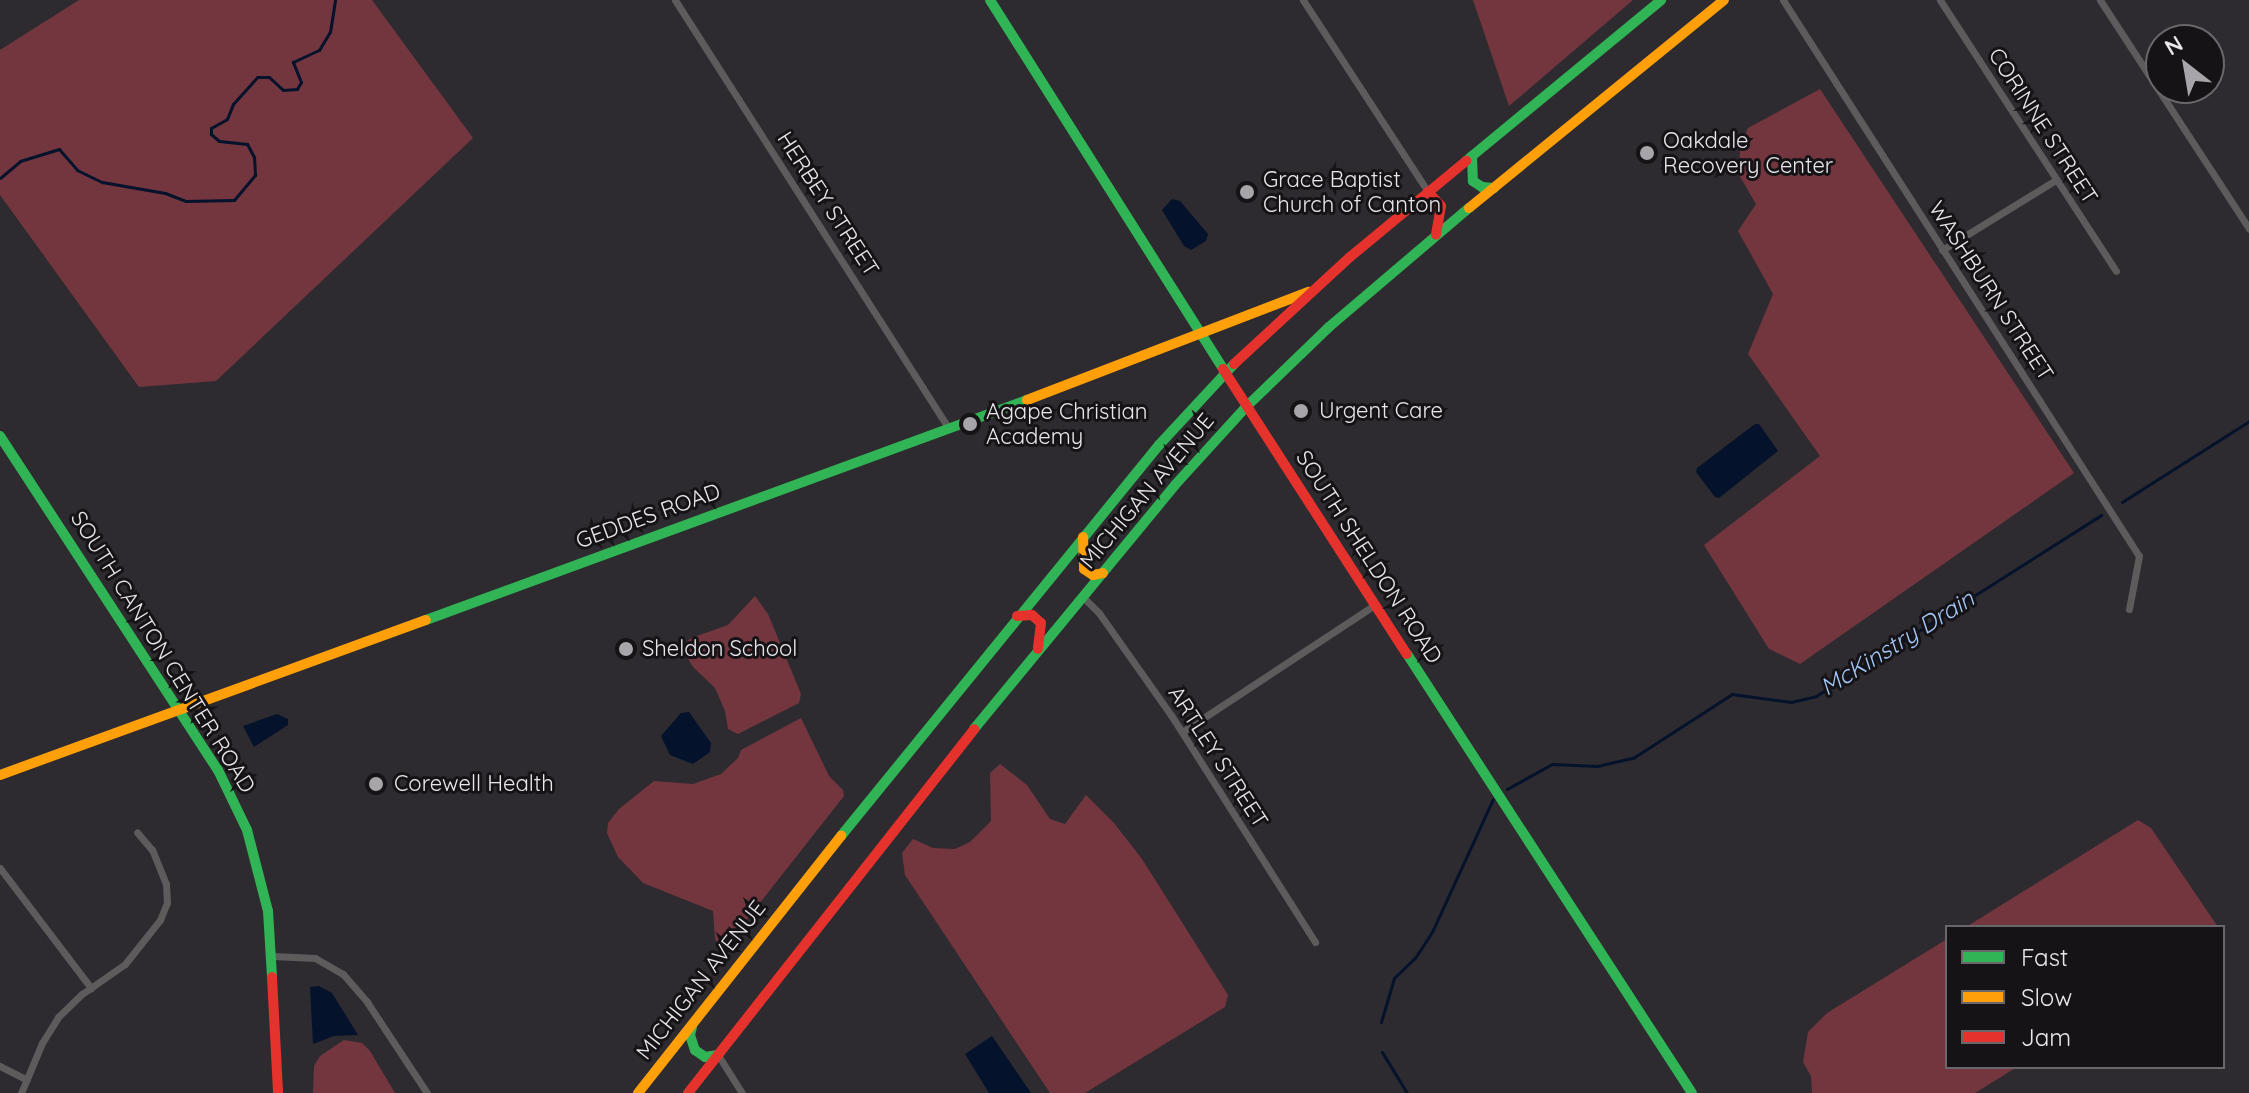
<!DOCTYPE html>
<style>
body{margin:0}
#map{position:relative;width:2249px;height:1093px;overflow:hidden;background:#2d2b2f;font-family:Quicksand,sans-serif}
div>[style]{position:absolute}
.green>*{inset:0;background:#73363e}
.water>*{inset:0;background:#04122c}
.stream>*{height:3px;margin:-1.5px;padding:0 1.5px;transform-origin:1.5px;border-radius:1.5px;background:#04122c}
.street>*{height:7px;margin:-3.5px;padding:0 3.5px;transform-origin:3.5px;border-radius:3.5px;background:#5d5b5c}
.fast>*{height:10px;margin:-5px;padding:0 5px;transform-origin:5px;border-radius:5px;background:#30b455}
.slow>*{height:10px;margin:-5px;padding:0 5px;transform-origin:5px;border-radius:5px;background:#ff9f0a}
.jam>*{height:10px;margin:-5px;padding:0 5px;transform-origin:5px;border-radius:5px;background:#e5322d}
.dots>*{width:22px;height:22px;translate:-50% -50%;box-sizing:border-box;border:4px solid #151316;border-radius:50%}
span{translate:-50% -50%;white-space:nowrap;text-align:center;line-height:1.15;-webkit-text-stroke:6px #151316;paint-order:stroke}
.street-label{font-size:22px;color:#e8e6ea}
.poi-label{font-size:22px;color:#e8e6ea}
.left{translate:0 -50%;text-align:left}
.water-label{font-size:24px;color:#a2c7f8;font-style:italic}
.legend{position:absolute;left:1945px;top:925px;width:280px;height:144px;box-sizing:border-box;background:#151316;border:2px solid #69676b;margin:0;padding:10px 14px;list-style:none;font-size:24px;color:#e8e6ea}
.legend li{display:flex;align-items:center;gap:16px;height:40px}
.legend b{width:40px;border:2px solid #69676b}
.north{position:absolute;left:2145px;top:24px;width:80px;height:80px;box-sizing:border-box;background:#151316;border:2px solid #69676b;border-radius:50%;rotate:329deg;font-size:22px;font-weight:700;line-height:32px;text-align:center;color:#e8e6ea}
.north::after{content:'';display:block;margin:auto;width:28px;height:36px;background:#a7a5a9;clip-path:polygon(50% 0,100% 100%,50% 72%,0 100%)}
</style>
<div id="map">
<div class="green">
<i style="clip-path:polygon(79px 0,372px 0,473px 138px,216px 381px,139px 387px,0 195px,0 50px)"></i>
<i style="clip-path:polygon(1473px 0,1633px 0,1509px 106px)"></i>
<i style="clip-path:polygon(1820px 89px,2074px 473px,1800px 664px,1769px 649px,1704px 545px,1820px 456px,1748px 354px,1773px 294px,1738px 231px,1756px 204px,1739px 175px,1740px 148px,1748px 128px)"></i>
<i style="clip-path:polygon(755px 596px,768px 614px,801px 694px,799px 703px,738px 734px,728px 729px,725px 711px,715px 688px,693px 667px,681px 647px,691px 638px,728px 625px)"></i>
<i style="clip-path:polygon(801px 718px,829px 776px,843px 790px,844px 796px,722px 951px,715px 939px,713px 911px,643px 883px,618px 857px,607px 833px,608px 823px,619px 809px,654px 781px,693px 784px,721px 774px,738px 758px,741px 750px)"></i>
<i style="clip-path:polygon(1000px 764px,1027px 785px,1050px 819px,1065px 824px,1086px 795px,1114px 823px,1142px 859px,1228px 995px,1225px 1007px,1085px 1093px,1050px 1093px,905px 875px,902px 853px,913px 839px,933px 848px,955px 849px,970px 842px,991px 821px,990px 773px)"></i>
<i style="clip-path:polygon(2138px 820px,2151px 828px,2218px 927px,1966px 927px)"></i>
<i style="clip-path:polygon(1947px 939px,1947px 1067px,2017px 1067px,1975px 1093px,1812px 1093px,1811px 1076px,1803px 1062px,1808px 1032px,1827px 1013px)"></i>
<i style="clip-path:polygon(344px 1040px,362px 1043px,370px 1051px,395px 1093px,313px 1093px,314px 1066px,320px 1056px)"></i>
</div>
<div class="water">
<i style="clip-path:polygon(1172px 199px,1180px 201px,1208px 234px,1206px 241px,1191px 250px,1184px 246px,1162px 210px)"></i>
<i style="clip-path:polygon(1755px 424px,1759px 424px,1778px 451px,1719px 498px,1715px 497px,1696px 472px,1697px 468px)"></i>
<i style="clip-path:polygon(689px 712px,711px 743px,710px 752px,693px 764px,670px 755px,661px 736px,681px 713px)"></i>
<i style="clip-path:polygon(277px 714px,288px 719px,288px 725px,254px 747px,243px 726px)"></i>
<i style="clip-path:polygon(319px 986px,332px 993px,358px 1035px,334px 1036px,313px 1044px,310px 987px)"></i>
<i style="clip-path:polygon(992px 1036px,1031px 1093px,989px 1093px,965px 1054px)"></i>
</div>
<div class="stream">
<i style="left:0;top:178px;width:26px;rotate:-40deg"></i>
<i style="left:20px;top:161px;width:41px;rotate:-17.1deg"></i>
<i style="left:59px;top:149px;width:28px;rotate:49deg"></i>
<i style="left:77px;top:170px;width:28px;rotate:26deg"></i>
<i style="left:102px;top:182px;width:64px;rotate:9.9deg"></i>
<i style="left:165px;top:193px;width:22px;rotate:21deg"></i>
<i style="left:186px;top:201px;width:48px;rotate:-1.2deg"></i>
<i style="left:234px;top:200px;width:33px;rotate:-50deg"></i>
<i style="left:255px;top:175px;width:18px;rotate:-93deg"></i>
<i style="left:254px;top:157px;width:15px;rotate:-118deg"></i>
<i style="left:247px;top:144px;width:28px;rotate:-174deg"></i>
<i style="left:219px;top:141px;width:11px;rotate:-139deg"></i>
<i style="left:211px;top:134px;width:6px;rotate:-90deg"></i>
<i style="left:211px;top:128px;width:18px;rotate:-29deg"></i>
<i style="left:227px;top:119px;width:16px;rotate:-68deg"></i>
<i style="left:233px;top:104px;width:36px;rotate:-48deg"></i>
<i style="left:257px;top:77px;width:12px"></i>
<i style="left:269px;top:77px;width:19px;rotate:43deg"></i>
<i style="left:283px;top:90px;width:14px;rotate:-4deg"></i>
<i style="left:297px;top:89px;width:8px;rotate:-60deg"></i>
<i style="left:301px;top:82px;width:22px;rotate:-112deg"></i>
<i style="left:293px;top:62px;width:29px;rotate:-25deg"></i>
<i style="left:319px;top:50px;width:21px;rotate:-59deg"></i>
<i style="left:330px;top:32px;width:32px;rotate:-81deg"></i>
<i style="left:2122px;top:502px;width:151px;rotate:-32.5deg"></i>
<i style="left:1507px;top:789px;width:51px;rotate:-29.1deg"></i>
<i style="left:1552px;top:764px;width:45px;rotate:2.5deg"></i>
<i style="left:1597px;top:766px;width:37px;rotate:-13deg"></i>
<i style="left:1633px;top:758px;width:118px;rotate:-32.9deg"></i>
<i style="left:1732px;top:694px;width:60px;rotate:7.7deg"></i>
<i style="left:1791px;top:702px;width:26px;rotate:-13deg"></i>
<i style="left:1816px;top:696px;width:338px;rotate:-32.4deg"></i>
<i style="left:1381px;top:1022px;width:46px;rotate:-73.5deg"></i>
<i style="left:1394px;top:978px;width:29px;rotate:-44deg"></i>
<i style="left:1415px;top:958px;width:31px;rotate:-57deg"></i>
<i style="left:1432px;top:932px;width:146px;rotate:-65.4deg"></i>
<i style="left:1382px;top:1052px;width:48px;rotate:58.6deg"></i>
</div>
<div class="street">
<i style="left:675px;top:0;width:509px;rotate:57.43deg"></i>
<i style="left:1303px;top:0;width:229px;rotate:56.9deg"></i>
<i style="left:1783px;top:0;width:660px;rotate:57.37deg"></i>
<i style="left:2139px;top:556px;width:54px;rotate:100.7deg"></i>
<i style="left:1940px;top:0;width:323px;rotate:57deg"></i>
<i style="left:2100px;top:0;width:273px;rotate:56.9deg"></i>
<i style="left:1942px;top:250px;width:134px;rotate:-31.6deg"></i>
<i style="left:1083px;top:597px;width:23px;rotate:45deg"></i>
<i style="left:1099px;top:613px;width:125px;rotate:54.8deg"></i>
<i style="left:1171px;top:715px;width:269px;rotate:57.6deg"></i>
<i style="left:1182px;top:732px;width:232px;rotate:-33.4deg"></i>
<i style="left:0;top:868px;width:151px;rotate:52.8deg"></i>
<i style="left:273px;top:956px;width:42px;rotate:2.7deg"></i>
<i style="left:315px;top:958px;width:32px;rotate:30deg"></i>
<i style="left:343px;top:974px;width:37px;rotate:49deg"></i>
<i style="left:367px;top:1002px;width:109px;rotate:56.6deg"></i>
<i style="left:718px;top:1055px;width:45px;rotate:57.7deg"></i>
<i style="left:0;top:1066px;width:30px;rotate:27deg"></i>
<i style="left:21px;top:1093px;width:54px;rotate:-67.2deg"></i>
<i style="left:42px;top:1043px;width:31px;rotate:-58deg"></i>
<i style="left:58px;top:1017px;width:33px;rotate:-44deg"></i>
<i style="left:82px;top:994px;width:52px;rotate:-34.9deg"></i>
<i style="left:125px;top:964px;width:56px;rotate:-51.5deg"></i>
<i style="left:160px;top:920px;width:18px;rotate:-68deg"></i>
<i style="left:167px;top:903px;width:19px;rotate:-93deg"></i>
<i style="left:166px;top:884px;width:37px;rotate:-112deg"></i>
<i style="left:152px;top:850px;width:23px;rotate:-130deg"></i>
</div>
<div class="fast">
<i style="left:990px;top:0;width:436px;rotate:57.7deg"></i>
<i style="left:1472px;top:156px;width:25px;rotate:88deg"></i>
<i style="left:1473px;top:181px;width:11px;rotate:34deg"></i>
<i style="left:1482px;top:187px;width:12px;rotate:5deg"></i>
<i style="left:1466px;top:161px;width:253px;rotate:-39.5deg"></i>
<i style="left:0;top:436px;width:399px;rotate:56.9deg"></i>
<i style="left:218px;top:770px;width:67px;rotate:64.2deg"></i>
<i style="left:247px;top:830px;width:84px;rotate:75.5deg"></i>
<i style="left:268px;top:911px;width:66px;rotate:86.5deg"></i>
<i style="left:426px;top:620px;width:640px;rotate:-20.11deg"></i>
<i style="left:1407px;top:654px;width:523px;rotate:57.01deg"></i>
<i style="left:974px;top:729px;width:316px;rotate:-50.5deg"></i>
<i style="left:1175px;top:485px;width:107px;rotate:-47.7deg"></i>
<i style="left:1247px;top:406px;width:114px;rotate:-43.9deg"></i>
<i style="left:1329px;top:327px;width:184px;rotate:-40.4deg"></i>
<i style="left:841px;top:836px;width:504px;rotate:-50.88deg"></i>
<i style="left:1159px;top:445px;width:110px;rotate:-47.2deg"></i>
<i style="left:692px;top:1027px;width:8px;rotate:104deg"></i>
<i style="left:690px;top:1035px;width:16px;rotate:72deg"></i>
<i style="left:695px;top:1050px;width:12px;rotate:35deg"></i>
<i style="left:705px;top:1057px;width:13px;rotate:-9deg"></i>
</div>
<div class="slow">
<i style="left:1469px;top:208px;width:329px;rotate:-39.2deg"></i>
<i style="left:1027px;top:400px;width:302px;rotate:-21deg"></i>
<i style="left:1083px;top:537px;width:32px;rotate:88deg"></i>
<i style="left:1084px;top:569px;width:11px;rotate:34deg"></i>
<i style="left:1093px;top:575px;width:10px;rotate:-11deg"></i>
<i style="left:0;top:775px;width:453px;rotate:-20deg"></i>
<i style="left:638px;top:1093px;width:328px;rotate:-51.7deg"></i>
</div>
<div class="jam">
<i style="left:1428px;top:192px;width:19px;rotate:47deg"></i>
<i style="left:1441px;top:206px;width:29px;rotate:100deg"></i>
<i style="left:1234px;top:364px;width:158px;rotate:-42.7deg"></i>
<i style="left:1350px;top:257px;width:151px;rotate:-39.6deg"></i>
<i style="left:1223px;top:369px;width:339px;rotate:57.2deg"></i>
<i style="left:1017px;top:616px;width:15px;rotate:-4deg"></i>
<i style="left:1032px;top:615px;width:12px;rotate:42deg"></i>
<i style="left:1041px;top:623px;width:26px;rotate:97deg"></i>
<i style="left:272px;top:977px;width:116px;rotate:87deg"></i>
<i style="left:688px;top:1093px;width:463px;rotate:-51.8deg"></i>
</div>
<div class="dots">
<i style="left:1647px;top:153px;background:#a7a5a9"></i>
<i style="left:1247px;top:192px;background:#a7a5a9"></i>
<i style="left:1301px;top:411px;background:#a7a5a9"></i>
<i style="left:970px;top:424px;background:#a7a5a9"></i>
<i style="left:626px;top:649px;background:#a7a5a9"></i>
<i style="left:376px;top:784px;background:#a7a5a9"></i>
</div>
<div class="street-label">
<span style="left:2043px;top:126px;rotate:57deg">CORINNE STREET</span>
<span style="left:828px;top:204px;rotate:57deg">HERBEY STREET</span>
<span style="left:1991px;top:291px;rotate:57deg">WASHBURN STREET</span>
<span style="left:1147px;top:491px;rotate:-50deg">MICHIGAN AVENUE</span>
<span style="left:648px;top:516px;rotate:-20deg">GEDDES ROAD</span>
<span style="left:1369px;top:557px;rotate:57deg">SOUTH SHELDON ROAD</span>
<span style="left:163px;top:652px;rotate:58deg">SOUTH CANTON CENTER ROAD</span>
<span style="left:1218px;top:757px;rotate:57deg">ARTLEY STREET</span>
<span style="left:701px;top:980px;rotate:-52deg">MICHIGAN AVENUE</span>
</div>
<div class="poi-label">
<span class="left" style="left:1663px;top:153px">Oakdale<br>Recovery Center</span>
<span class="left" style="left:1263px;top:192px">Grace Baptist<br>Church of Canton</span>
<span class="left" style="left:986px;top:424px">Agape Christian<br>Academy</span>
<span class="left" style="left:1319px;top:411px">Urgent Care</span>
<span class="left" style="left:642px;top:649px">Sheldon School</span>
<span class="left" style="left:394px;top:784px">Corewell Health</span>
</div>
<div class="water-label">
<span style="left:1897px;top:643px;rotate:-32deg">McKinstry Drain</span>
</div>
<ul class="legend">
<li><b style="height:10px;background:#30b455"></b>Fast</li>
<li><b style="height:10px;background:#ff9f0a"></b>Slow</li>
<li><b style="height:10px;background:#e5322d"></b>Jam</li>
</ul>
<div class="north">N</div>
</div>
